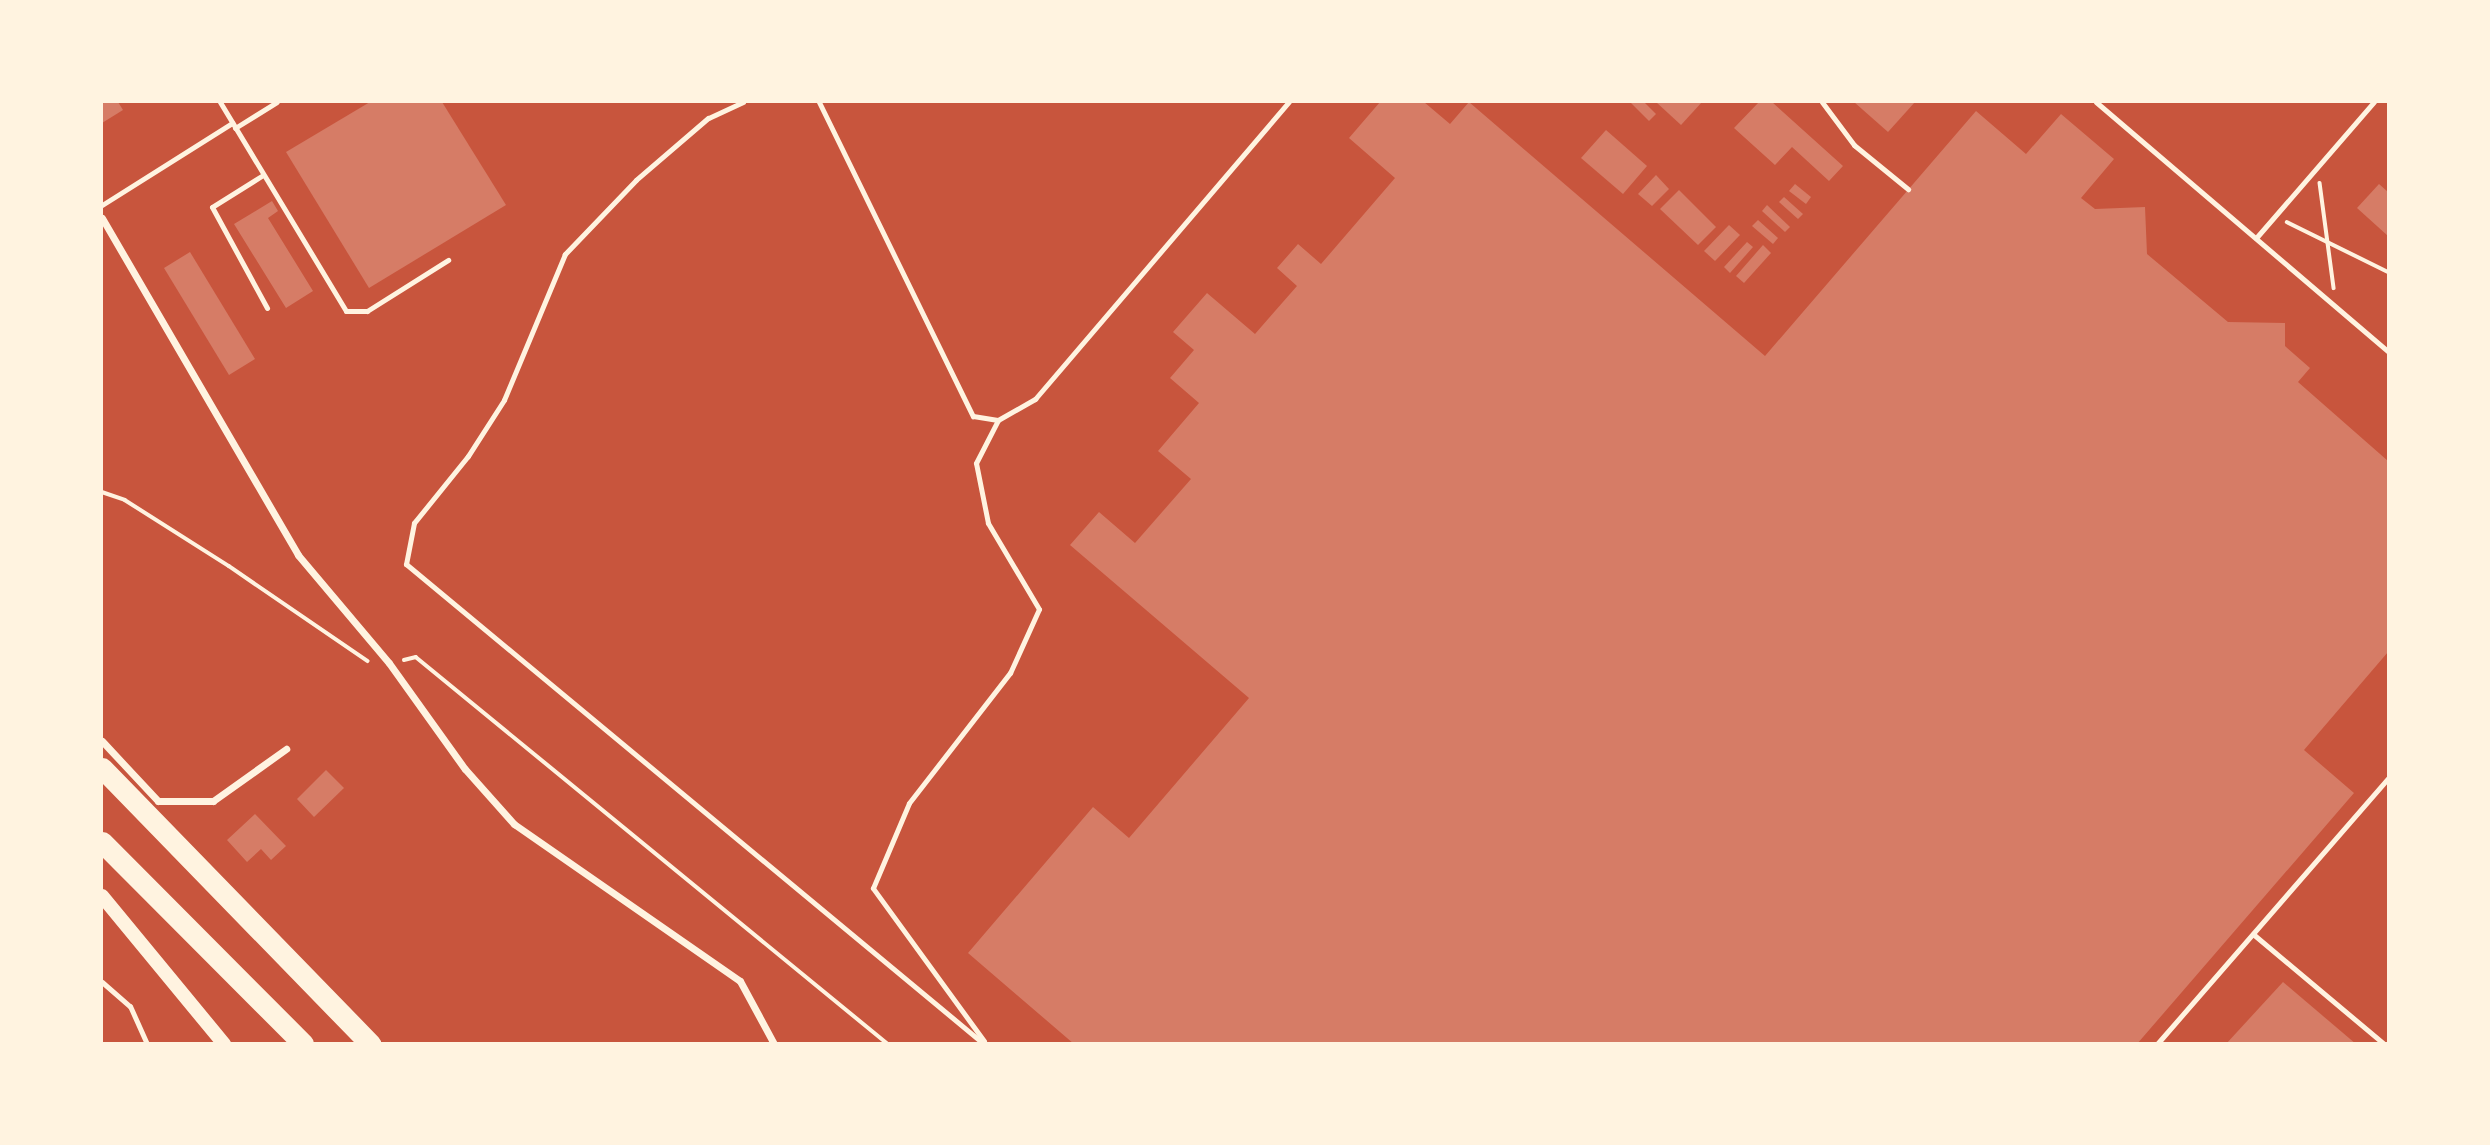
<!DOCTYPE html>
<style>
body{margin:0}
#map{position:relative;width:2490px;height:1145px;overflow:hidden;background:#c8553d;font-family:Montserrat,sans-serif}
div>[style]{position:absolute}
.building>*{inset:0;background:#d67c66}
.path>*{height:3.5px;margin:-1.75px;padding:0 1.75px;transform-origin:1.75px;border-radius:1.75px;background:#fff3e0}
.service>*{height:5px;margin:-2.5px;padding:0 2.5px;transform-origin:2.5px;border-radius:2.5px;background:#fff3e0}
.minor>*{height:7px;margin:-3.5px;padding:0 3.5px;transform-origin:3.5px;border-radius:3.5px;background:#fff3e0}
.secondary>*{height:14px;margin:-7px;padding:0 7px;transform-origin:7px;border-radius:7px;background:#fff3e0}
.motorway>*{height:21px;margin:-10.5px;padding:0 10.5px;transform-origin:10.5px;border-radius:10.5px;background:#fff3e0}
span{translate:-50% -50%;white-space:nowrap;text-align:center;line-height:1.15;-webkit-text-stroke:6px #fff3e0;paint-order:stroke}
.frame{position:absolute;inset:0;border:103px solid #fff3e0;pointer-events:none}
</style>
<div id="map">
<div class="building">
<i style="clip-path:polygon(102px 102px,118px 102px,123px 110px,102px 123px)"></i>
<i style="clip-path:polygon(370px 102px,442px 102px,506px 205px,369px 288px,286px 152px)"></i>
<i style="clip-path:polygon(1380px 102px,1424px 102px,1450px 124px,1469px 102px,1765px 356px,1976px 111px,2026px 154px,2061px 114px,2114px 159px,2081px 198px,2095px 209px,2145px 207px,2147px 254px,2228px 322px,2285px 323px,2285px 346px,2310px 368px,2298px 382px,2388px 461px,2388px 652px,2304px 750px,2354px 793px,2137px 1044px,1074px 1044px,968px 953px,1093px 807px,1129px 838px,1249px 698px,1070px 545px,1099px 512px,1135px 543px,1191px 479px,1158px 451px,1199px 403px,1170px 378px,1194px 350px,1173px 332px,1207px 293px,1255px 334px,1297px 286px,1277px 268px,1298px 244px,1321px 264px,1395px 178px,1349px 138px)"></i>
<i style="clip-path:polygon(1630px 102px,1644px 102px,1656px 114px,1649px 121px)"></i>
<i style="clip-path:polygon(1656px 102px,1702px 102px,1681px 125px)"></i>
<i style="clip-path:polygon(1759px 102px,1772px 102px,1843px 166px,1829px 181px,1792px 147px,1775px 165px,1734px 128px)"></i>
<i style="clip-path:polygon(1854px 102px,1915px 102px,1888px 132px)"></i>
<i style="clip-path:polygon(1606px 130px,1647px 166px,1623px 194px,1581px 158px)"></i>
<i style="clip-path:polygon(1656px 175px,1669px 189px,1652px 206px,1638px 194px)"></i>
<i style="clip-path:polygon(1795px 184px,1811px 197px,1806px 204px,1789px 191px)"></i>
<i style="clip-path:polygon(2379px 184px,2388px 192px,2388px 236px,2357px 208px)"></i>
<i style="clip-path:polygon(1679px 190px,1716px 227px,1698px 245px,1660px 209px)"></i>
<i style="clip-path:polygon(1784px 197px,1803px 214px,1798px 219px,1779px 202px)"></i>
<i style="clip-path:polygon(272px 201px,278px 211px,268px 218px,313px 291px,286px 308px,234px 224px)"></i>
<i style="clip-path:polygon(1767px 205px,1790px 227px,1785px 232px,1762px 211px)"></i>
<i style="clip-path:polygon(1758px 220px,1778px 238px,1773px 244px,1752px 226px)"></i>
<i style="clip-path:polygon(1729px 225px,1740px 235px,1715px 261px,1704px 251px)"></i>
<i style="clip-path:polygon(1747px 242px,1753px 247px,1730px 273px,1724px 267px)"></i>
<i style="clip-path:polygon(1763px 245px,1771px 253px,1744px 283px,1736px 276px)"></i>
<i style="clip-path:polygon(190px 252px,255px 359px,229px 375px,164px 268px)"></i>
<i style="clip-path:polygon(326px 770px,344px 788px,314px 817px,297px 799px)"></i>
<i style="clip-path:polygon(255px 814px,286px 846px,271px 860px,261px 849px,247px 862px,227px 840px)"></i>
<i style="clip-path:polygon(2283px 982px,2356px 1044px,2226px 1044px)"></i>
</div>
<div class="path">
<i style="left:2320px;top:183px;width:106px;rotate:82.4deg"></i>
<i style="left:2287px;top:222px;width:113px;rotate:26.3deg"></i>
<i style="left:102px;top:492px;width:24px;rotate:19deg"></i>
<i style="left:125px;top:500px;width:123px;rotate:32.4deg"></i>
<i style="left:229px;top:566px;width:168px;rotate:34.4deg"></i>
<i style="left:404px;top:660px;width:12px;rotate:-14deg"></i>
<i style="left:416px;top:657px;width:610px;rotate:39.35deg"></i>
</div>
<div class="service">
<i style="left:220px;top:102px;width:244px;rotate:58.9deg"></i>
<i style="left:346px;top:311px;width:21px"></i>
<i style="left:367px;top:311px;width:96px;rotate:-32.2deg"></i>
<i style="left:743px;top:102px;width:38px;rotate:155deg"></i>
<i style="left:708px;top:118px;width:95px;rotate:139.3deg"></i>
<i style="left:636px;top:180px;width:103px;rotate:133.8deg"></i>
<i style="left:565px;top:254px;width:158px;rotate:112.7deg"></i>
<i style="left:504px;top:400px;width:67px;rotate:122.7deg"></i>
<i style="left:468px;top:456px;width:86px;rotate:128.9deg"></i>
<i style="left:414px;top:523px;width:42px;rotate:101deg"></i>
<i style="left:406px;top:564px;width:751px;rotate:39.71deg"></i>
<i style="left:819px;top:102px;width:350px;rotate:63.9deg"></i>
<i style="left:973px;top:416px;width:25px;rotate:9deg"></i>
<i style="left:998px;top:420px;width:43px;rotate:-29.6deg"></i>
<i style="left:1035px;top:399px;width:391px;rotate:-49.5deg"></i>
<i style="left:1822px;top:102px;width:54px;rotate:53.3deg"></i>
<i style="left:1854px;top:145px;width:70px;rotate:39.2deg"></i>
<i style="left:2096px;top:102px;width:384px;rotate:40.5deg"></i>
<i style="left:235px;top:128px;width:49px;rotate:-31.8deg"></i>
<i style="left:263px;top:175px;width:60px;rotate:147.9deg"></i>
<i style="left:212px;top:207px;width:115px;rotate:61.4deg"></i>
<i style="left:102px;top:205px;width:154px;rotate:-32.2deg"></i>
<i style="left:2256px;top:238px;width:180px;rotate:-49.1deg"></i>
<i style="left:2253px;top:934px;width:171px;rotate:40deg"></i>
<i style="left:102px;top:982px;width:37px;rotate:41deg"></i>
<i style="left:130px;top:1006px;width:42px;rotate:65.9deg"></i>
<i style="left:984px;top:1041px;width:189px;rotate:-126deg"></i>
<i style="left:873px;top:888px;width:92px;rotate:-67deg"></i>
<i style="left:909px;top:803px;width:165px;rotate:-52.2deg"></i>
<i style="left:1010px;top:673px;width:70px;rotate:-65.6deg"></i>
<i style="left:1039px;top:609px;width:100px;rotate:-120.7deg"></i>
<i style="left:988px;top:523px;width:61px;rotate:-101.3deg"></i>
<i style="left:976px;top:463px;width:48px;rotate:-62.9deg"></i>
<i style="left:2157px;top:1044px;width:352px;rotate:-49deg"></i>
</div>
<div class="minor">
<i style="left:102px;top:218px;width:390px;rotate:59.8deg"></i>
<i style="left:298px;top:555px;width:141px;rotate:49.9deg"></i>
<i style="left:389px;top:663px;width:130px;rotate:54.4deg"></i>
<i style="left:465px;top:769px;width:74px;rotate:48.3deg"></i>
<i style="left:514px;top:824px;width:275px;rotate:34.8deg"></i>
<i style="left:740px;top:981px;width:72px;rotate:61.6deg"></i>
<i style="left:102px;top:741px;width:82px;rotate:47deg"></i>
<i style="left:158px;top:801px;width:55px"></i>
<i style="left:213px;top:801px;width:90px;rotate:-35.5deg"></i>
</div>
<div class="secondary">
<i style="left:102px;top:896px;width:192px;rotate:50.5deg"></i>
</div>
<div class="motorway">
<i style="left:102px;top:768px;width:385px;rotate:45.8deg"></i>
<i style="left:102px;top:842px;width:285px;rotate:45.1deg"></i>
</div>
<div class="frame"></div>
</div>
